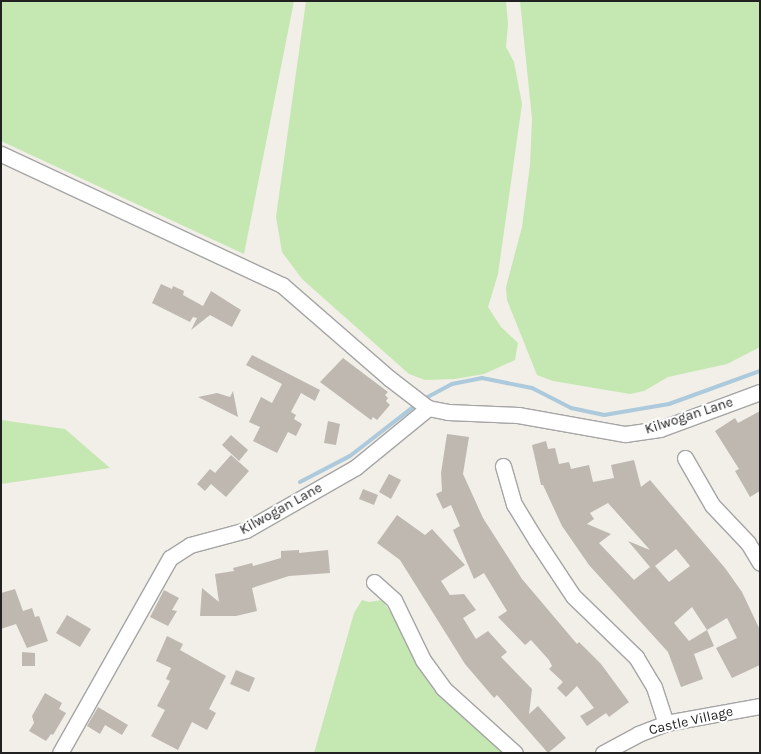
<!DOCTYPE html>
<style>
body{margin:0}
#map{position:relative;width:761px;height:754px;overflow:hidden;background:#f1efe8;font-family:Karla,sans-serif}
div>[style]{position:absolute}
.grass>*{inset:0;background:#c5e7b2}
.stream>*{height:4px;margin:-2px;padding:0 2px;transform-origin:2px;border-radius:2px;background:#accadc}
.building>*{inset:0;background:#beb8b1}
.roads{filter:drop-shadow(1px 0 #a5a5a5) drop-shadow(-1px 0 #a5a5a5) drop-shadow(0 1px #a5a5a5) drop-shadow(0 -1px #a5a5a5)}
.street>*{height:15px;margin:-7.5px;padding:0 7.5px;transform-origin:7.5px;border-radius:7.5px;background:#fff}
span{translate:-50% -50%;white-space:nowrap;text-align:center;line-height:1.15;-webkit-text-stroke:4px #fff;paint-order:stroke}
.street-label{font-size:14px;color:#212121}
.frame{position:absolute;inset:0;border:2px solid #212121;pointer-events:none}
</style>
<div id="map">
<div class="grass">
<i style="clip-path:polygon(1px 1px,294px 1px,244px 254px,1px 141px)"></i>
<i style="clip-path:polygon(306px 1px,506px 1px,508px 24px,506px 47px,514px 62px,522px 104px,498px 274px,488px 307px,501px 327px,518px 343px,515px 360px,484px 374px,455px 379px,425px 380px,409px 374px,302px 279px,282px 252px,276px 217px)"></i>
<i style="clip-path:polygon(520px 1px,760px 1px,760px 347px,727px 364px,668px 377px,644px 391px,630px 394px,553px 381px,537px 375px,507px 300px,506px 287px,522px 227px,530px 165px,532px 119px)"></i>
<i style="clip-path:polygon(1px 420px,65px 429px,110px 468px,1px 484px)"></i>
<i style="clip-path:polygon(362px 600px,369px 602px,382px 600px,402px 629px,505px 753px,314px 753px,354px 613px)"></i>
</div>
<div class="stream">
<i style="left:422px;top:400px;width:34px;rotate:-28deg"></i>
<i style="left:452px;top:384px;width:31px;rotate:-11deg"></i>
<i style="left:482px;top:378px;width:51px;rotate:11.3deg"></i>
<i style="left:532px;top:388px;width:44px;rotate:27.1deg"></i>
<i style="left:571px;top:408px;width:34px;rotate:12deg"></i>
<i style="left:604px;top:415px;width:66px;rotate:-9.6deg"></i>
<i style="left:669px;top:404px;width:97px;rotate:-19.9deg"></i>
<i style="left:300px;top:482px;width:56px;rotate:-27.5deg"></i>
<i style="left:350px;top:456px;width:85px;rotate:-37.8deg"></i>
</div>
<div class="building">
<i style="clip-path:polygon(161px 284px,172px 289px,173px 286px,184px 291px,183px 295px,203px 306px,211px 291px,241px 310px,232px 327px,210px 315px,191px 330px,197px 318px,193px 317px,190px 322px,152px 303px)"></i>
<i style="clip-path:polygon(252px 355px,320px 390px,315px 401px,301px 393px,291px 412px,296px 415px,294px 419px,302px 424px,296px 436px,288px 432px,277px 453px,253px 441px,260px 427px,249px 422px,261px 397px,272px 403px,282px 384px,246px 365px)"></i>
<i style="clip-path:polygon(343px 358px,388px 392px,385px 395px,388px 398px,386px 401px,390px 405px,377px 420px,373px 417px,371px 420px,320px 382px)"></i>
<i style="clip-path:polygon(233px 391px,238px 417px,198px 397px,217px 393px,230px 397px)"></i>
<i style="clip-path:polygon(760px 411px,760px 491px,750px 497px,735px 471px,739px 469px,715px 431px,735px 418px,738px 423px)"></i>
<i style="clip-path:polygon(328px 421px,340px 424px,336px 445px,324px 443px)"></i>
<i style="clip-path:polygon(447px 434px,469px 437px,463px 474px,483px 518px,522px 579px,577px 644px,579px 642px,601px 664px,629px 702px,609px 717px,606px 713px,587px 726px,580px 716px,594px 708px,577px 686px,566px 697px,557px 688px,563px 682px,549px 669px,552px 666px,549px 660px,531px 640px,525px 645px,498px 617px,507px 611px,484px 573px,474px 579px,453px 530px,460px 526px,451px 505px,443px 509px,436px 494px,442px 491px,441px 473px)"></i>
<i style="clip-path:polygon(231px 435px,248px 450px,239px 461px,222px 445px)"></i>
<i style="clip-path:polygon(evenodd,546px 441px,548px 449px,555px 448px,559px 464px,569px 462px,571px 469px,589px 465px,593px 482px,614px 478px,611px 465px,634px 460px,641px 487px,650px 480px,725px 568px,742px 592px,760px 630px,760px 665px,732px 678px,716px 648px,737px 638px,727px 618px,707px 630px,692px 607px,674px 623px,689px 641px,707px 630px,714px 646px,694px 654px,703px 679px,681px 687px,668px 652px,589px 565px,562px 526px,543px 485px,541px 485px,532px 445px,546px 441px,608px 503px,650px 550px,628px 541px,650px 567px,634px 580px,599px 543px,611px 534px,587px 524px,594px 519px,590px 513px,608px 503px,546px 441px,676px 549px,690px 566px,669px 582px,655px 566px,676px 549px)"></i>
<i style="clip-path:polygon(231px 455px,249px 471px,226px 497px,211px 484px,205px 491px,197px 484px,210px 469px,215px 473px)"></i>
<i style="clip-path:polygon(389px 474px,401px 480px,391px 499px,379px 492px)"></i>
<i style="clip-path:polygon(363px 489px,378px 495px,374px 505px,359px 499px)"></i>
<i style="clip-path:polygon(397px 515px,425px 535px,432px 529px,465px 565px,441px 581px,450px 595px,464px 594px,476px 610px,463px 618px,476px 639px,488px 631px,507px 652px,501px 657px,532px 689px,529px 714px,538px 706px,566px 738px,548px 753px,497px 695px,494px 698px,465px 664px,400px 560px,377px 543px)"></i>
<i style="clip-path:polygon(299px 550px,299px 553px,328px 550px,330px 573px,289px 576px,252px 588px,257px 611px,236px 616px,200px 616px,202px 588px,219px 602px,215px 574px,234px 571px,233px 568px,252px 563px,253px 566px,281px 558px,281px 551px)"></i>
<i style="clip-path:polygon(15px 589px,23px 611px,32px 608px,35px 617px,39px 616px,48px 641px,27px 648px,16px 624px,1px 629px,1px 593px)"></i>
<i style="clip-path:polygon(164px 590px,179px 598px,172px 610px,177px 611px,168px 626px,150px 617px)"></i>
<i style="clip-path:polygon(67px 615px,91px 629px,80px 647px,56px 633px)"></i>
<i style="clip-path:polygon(167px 636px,183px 644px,180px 650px,226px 676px,209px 709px,216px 713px,207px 730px,192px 722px,178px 750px,151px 736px,165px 710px,157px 706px,170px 681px,166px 679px,171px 668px,156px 661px)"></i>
<i style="clip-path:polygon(22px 652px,35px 653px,35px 666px,22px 666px)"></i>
<i style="clip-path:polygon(236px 670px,255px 678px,249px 692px,230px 684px)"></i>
<i style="clip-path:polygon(45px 693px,62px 703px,59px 709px,66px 713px,53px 735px,51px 734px,46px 741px,29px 731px,34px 723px,32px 716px)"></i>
<i style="clip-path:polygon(98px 707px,128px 725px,122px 735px,105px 725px,100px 734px,87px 726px)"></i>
</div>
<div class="roads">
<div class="street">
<i style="left:1px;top:154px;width:310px;rotate:25deg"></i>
<i style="left:282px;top:285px;width:142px;rotate:41deg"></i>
<i style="left:389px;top:378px;width:49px;rotate:37.6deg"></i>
<i style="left:428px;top:408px;width:20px;rotate:11deg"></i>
<i style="left:448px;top:412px;width:70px;rotate:2.5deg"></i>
<i style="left:518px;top:415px;width:109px;rotate:10.1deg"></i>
<i style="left:625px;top:434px;width:35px;rotate:-8deg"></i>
<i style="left:660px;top:429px;width:107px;rotate:-20.3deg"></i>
<i style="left:685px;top:458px;width:54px;rotate:60.1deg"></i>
<i style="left:712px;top:505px;width:52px;rotate:46.5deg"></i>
<i style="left:748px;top:543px;width:23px;rotate:59deg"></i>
<i style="left:503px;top:466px;width:40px;rotate:74deg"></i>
<i style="left:514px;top:504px;width:42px;rotate:58.6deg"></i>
<i style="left:536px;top:540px;width:67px;rotate:56.5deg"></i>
<i style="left:573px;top:596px;width:88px;rotate:44.1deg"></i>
<i style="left:636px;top:657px;width:35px;rotate:59deg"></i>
<i style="left:654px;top:687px;width:38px;rotate:72deg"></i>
<i style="left:374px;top:582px;width:27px;rotate:42deg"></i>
<i style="left:394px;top:600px;width:67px;rotate:64.2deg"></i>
<i style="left:423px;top:660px;width:34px;rotate:54deg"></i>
<i style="left:443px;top:688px;width:97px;rotate:42.1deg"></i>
<i style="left:60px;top:753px;width:224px;rotate:-60.6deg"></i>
<i style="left:170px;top:558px;width:24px;rotate:-33deg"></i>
<i style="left:190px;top:545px;width:58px;rotate:-15deg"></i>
<i style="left:246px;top:530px;width:127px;rotate:-29.8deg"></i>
<i style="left:356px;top:467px;width:93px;rotate:-39.3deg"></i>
<i style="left:603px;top:753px;width:40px;rotate:-28deg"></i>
<i style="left:638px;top:734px;width:30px;rotate:-21deg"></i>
<i style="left:666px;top:723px;width:96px;rotate:-10.3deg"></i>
</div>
</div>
<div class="street-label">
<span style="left:689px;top:416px;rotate:-18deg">Kilwogan Lane</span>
<span style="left:281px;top:509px;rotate:-29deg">Kilwogan Lane</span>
<span style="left:691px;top:721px;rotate:-13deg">Castle Village</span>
</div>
<div class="frame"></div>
</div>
